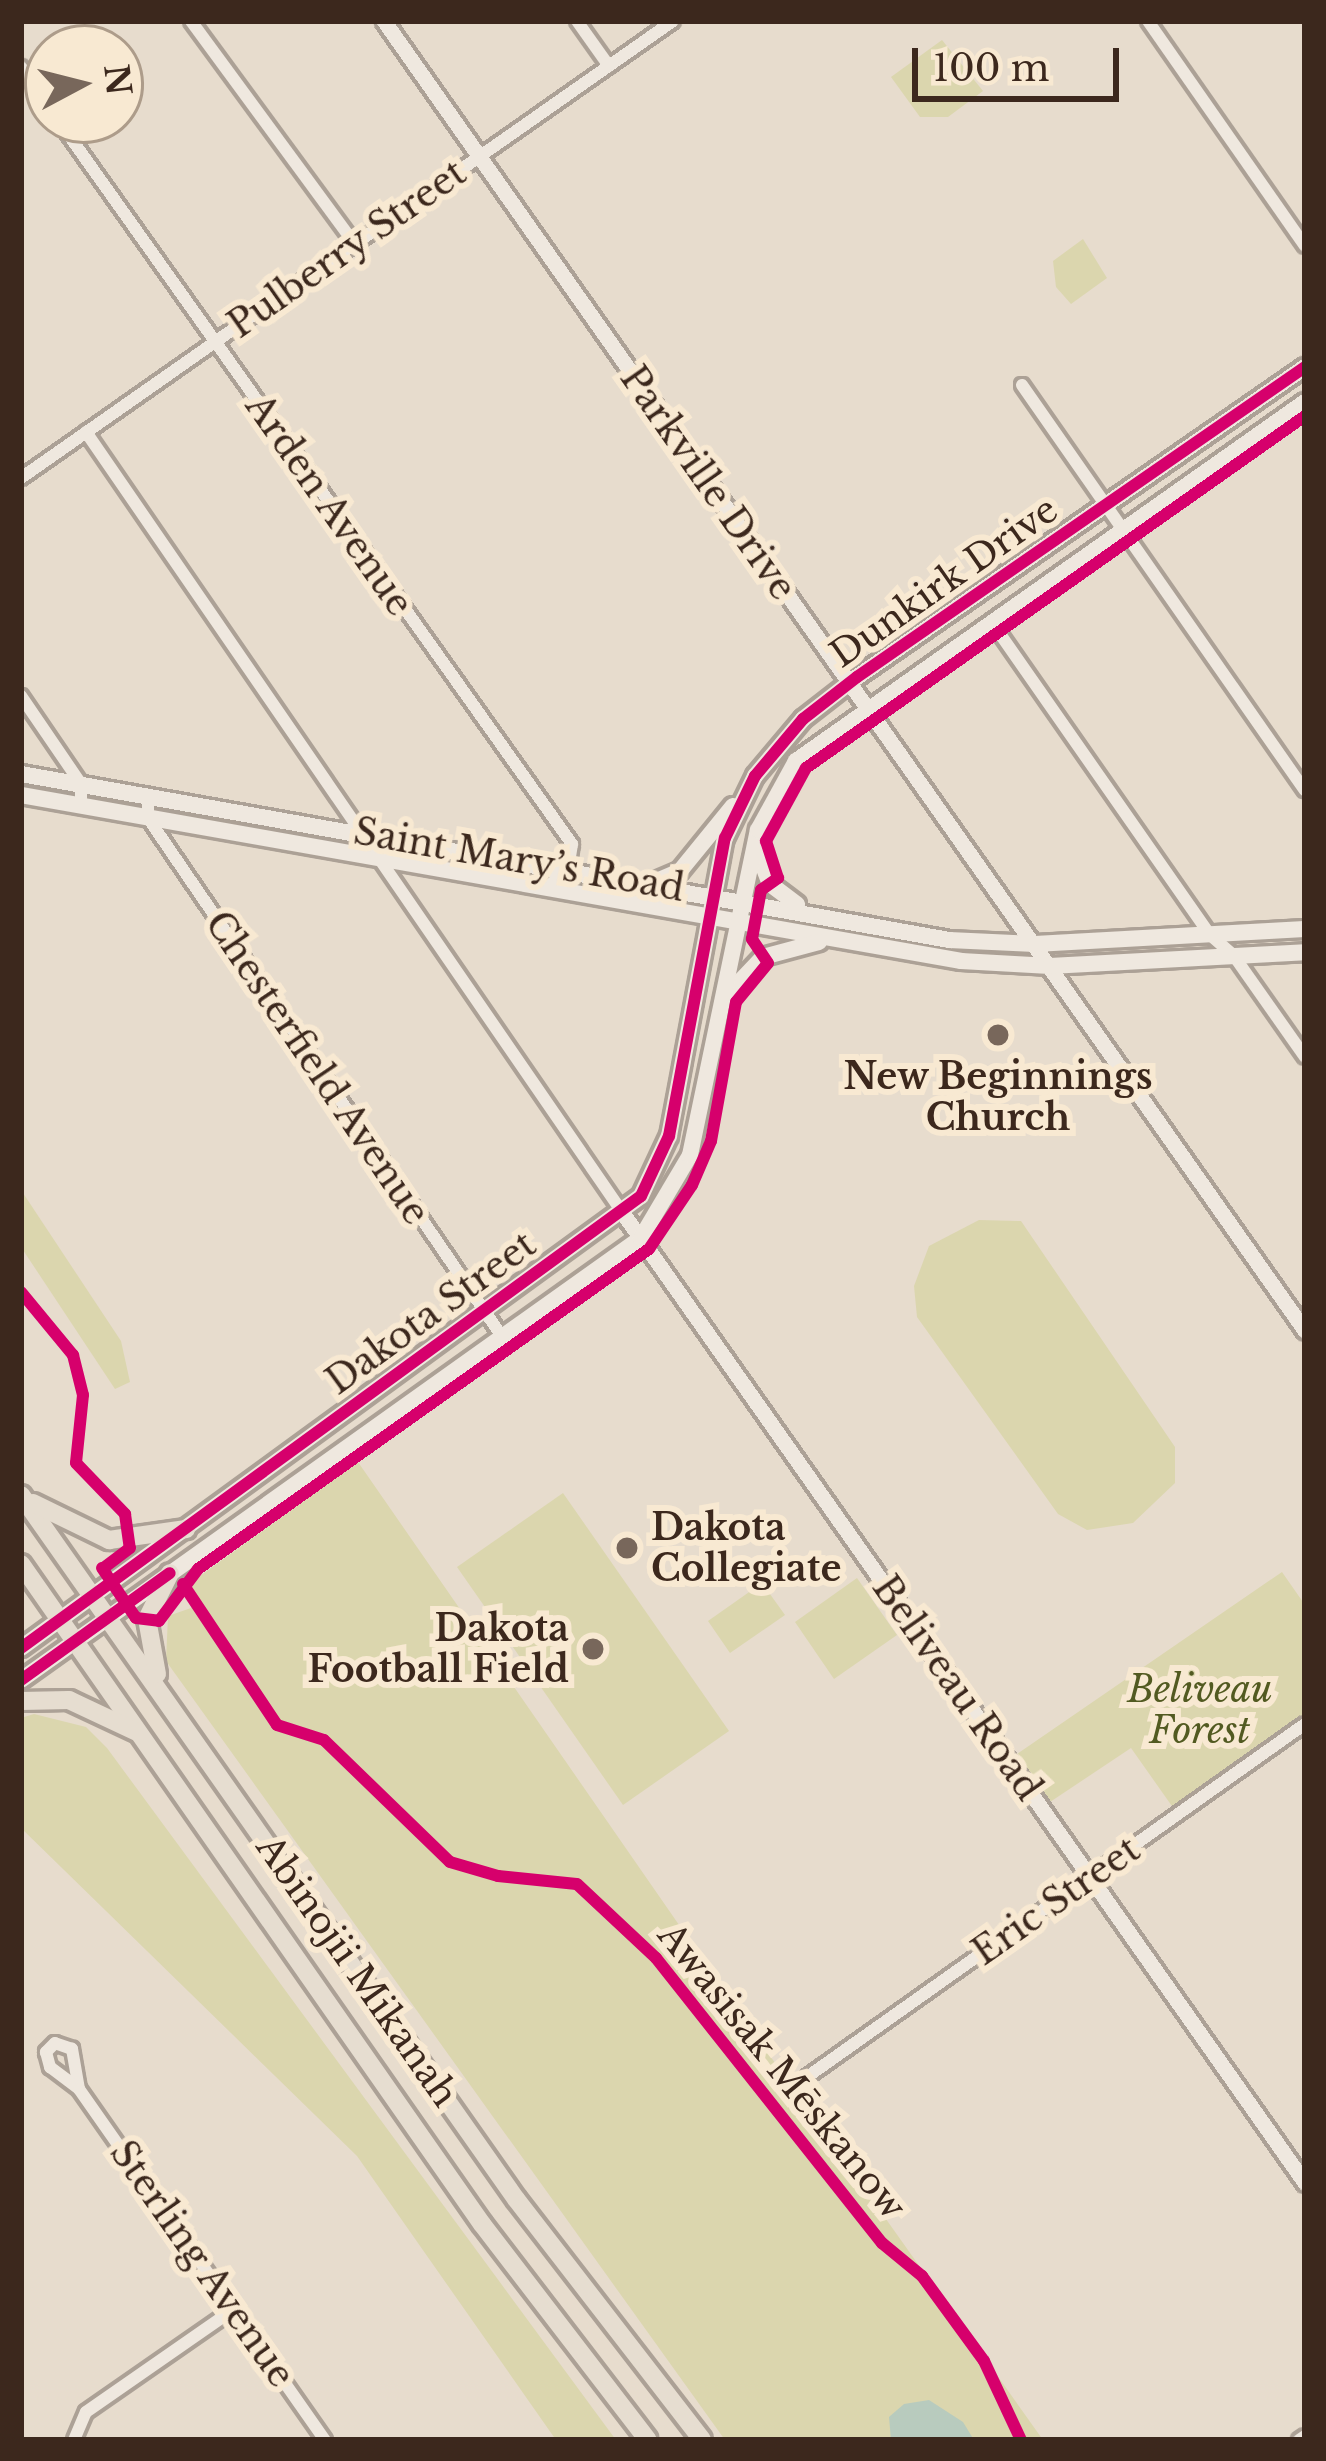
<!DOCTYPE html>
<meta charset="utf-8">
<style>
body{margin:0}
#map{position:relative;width:1326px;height:2461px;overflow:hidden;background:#e7dccd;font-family:"Libre Baskerville",serif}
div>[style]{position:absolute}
.green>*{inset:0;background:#dbd6ae}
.water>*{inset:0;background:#b8cbbe}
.roads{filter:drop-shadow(3px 0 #aca196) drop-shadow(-3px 0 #aca196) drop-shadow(0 3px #aca196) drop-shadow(0 -3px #aca196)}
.minor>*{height:12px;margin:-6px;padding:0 6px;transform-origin:6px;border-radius:6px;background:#efe8df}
.tertiary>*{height:15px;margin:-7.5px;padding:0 7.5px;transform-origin:7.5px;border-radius:7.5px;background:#efe8df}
.secondary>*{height:16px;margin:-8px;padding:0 8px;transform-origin:8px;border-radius:8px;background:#efe8df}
.primary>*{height:18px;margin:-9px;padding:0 9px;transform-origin:9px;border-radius:9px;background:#e6ddd0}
.cycleway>*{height:12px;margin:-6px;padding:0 6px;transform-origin:6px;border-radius:6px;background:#d6006c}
.dots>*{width:33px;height:33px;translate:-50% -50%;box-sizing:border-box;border:6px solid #f8e9d2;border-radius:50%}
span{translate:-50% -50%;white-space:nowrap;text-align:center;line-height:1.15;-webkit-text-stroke:12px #f8e9d2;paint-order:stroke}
.street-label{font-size:36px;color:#3c281d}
.poi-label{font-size:36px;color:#3c281d;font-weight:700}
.left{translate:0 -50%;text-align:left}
.right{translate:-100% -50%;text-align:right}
.park-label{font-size:36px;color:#525a21;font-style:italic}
.frame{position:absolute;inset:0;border:24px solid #3c281d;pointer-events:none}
.north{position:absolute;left:24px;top:24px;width:120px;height:120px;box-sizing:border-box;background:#f8e9d2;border:3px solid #ad9c8a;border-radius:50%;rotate:83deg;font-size:33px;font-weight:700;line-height:48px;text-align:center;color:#3c281d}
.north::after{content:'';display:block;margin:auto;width:42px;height:54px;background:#78675b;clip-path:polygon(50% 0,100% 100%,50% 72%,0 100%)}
.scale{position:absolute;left:912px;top:48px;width:207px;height:54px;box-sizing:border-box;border:6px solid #3c281d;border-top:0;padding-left:15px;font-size:36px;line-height:42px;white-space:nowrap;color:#3c281d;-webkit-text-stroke:9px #f8e9d2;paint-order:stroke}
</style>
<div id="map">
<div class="green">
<i style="clip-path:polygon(942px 40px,983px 91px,948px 117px,920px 117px,891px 77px)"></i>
<i style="clip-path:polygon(1083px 239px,1107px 278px,1071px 304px,1056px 287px,1053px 261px)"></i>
<i style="clip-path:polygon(21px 1190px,121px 1341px,130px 1382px,115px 1389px,21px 1247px)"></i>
<i style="clip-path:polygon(979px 1220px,1021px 1221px,1175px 1447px,1175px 1483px,1133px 1523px,1087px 1530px,1058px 1514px,917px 1317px,914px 1286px,929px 1246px)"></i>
<i style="clip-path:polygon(358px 1462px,763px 2046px,1043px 2440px,725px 2440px,166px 1661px,168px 1616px,191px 1608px,193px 1581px)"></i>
<i style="clip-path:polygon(563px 1493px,729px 1731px,623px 1805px,457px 1567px)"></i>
<i style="clip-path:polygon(1282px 1572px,1305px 1605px,1305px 1718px,1174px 1809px,1131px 1748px,1050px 1802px,1017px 1754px)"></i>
<i style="clip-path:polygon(857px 1578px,897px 1635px,834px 1679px,795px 1622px)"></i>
<i style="clip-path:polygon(762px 1583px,785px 1615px,730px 1653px,708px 1621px)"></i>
<i style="clip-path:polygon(34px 1714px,86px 1727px,107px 1748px,616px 2440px,556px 2440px,357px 2156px,21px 1828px,21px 1718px)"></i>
</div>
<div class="water">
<i style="clip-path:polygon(929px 2400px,963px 2422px,974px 2440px,891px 2440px,889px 2417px,904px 2404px)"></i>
</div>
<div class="roads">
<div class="minor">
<i style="left:191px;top:21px;width:275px;rotate:53.7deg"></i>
<i style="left:577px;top:21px;width:55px;rotate:54.6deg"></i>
<i style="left:1148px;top:21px;width:274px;rotate:55.1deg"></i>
<i style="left:21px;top:67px;width:47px;rotate:54.6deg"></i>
<i style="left:58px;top:120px;width:888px;rotate:54.63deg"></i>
<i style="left:572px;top:844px;width:25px;rotate:99deg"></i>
<i style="left:568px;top:869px;width:29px;rotate:139deg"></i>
<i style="left:1022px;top:385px;width:494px;rotate:55.1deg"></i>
<i style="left:86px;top:432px;width:946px;rotate:55.5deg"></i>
<i style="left:21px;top:478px;width:796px;rotate:-35.03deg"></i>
<i style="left:991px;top:621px;width:381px;rotate:55.1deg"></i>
<i style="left:1209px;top:934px;width:33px;rotate:41deg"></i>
<i style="left:1234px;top:956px;width:123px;rotate:54.9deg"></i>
<i style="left:21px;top:696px;width:107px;rotate:55.7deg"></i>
<i style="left:81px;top:784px;width:22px;rotate:90deg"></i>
<i style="left:148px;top:796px;width:22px;rotate:90deg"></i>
<i style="left:148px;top:818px;width:626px;rotate:55.68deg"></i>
<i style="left:807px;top:2077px;width:610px;rotate:-35.33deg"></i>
<i style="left:79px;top:2089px;width:41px;rotate:-99.9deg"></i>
<i style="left:72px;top:2049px;width:18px;rotate:-161deg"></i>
<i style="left:55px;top:2043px;width:13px;rotate:135deg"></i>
<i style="left:46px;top:2052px;width:16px;rotate:75deg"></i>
<i style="left:50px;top:2067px;width:36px;rotate:37deg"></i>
<i style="left:79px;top:2089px;width:429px;rotate:55deg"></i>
<i style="left:74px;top:2440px;width:30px;rotate:-67deg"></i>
<i style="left:86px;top:2412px;width:180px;rotate:-34.8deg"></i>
<i style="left:1299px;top:2440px;width:7px;rotate:-34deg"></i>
</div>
<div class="tertiary">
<i style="left:384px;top:21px;width:1601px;rotate:54.89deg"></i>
<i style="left:622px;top:1212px;width:1187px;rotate:54.88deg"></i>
</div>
<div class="secondary">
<i style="left:21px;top:774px;width:943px;rotate:10.14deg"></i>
<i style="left:949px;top:940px;width:86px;rotate:2.7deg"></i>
<i style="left:1035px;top:944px;width:270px;rotate:-3.2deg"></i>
<i style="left:21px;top:795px;width:955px;rotate:10.01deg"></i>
<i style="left:961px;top:961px;width:89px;rotate:3.2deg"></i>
<i style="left:1050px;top:966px;width:255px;rotate:-3.1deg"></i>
<i style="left:758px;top:853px;width:33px;rotate:69deg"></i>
<i style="left:770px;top:884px;width:34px;rotate:37deg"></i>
<i style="left:654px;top:882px;width:28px;rotate:-23deg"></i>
<i style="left:680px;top:871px;width:84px;rotate:-50.8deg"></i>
<i style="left:727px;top:995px;width:52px;rotate:-46.5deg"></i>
<i style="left:763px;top:957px;width:58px;rotate:-15deg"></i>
<i style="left:21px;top:1648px;width:767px;rotate:-36.09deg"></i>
<i style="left:641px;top:1196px;width:66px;rotate:-65deg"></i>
<i style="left:669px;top:1136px;width:303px;rotate:-79.4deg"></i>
<i style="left:725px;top:838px;width:69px;rotate:-64.2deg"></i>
<i style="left:755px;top:776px;width:75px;rotate:-49.9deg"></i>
<i style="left:803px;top:719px;width:68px;rotate:-37.9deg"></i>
<i style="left:857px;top:677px;width:545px;rotate:-34.68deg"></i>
<i style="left:21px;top:1680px;width:761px;rotate:-35.49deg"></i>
<i style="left:641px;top:1238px;width:96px;rotate:-59.4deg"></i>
<i style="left:690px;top:1155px;width:332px;rotate:-78.2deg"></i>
<i style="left:758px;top:830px;width:79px;rotate:-61.2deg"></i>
<i style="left:796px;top:761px;width:623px;rotate:-35.2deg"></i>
</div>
<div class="primary">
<i style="left:21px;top:1495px;width:861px;rotate:54.89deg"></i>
<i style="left:516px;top:2199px;width:304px;rotate:52.3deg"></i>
<i style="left:33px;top:1503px;width:85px;rotate:26deg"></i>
<i style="left:109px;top:1540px;width:78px;rotate:-8.1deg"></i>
<i style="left:21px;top:1564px;width:805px;rotate:55.07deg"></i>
<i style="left:482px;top:2224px;width:272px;rotate:52.5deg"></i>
<i style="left:157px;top:1674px;width:56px;rotate:-100.3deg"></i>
<i style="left:147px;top:1619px;width:51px;rotate:-63.4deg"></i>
<i style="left:21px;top:1701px;width:48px;rotate:-1.2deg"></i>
<i style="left:69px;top:1700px;width:73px;rotate:25.2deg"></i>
</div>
</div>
<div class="cycleway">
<i style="left:21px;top:1292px;width:82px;rotate:50.5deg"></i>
<i style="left:73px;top:1355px;width:41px;rotate:76deg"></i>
<i style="left:83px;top:1395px;width:68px;rotate:95.9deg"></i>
<i style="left:76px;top:1463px;width:71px;rotate:46.1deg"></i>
<i style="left:125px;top:1514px;width:34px;rotate:82deg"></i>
<i style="left:130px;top:1548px;width:34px;rotate:143deg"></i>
<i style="left:102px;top:1568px;width:60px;rotate:55.8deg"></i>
<i style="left:136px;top:1618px;width:23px;rotate:7deg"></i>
<i style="left:159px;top:1621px;width:65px;rotate:-53.1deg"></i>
<i style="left:198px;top:1569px;width:553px;rotate:-35.36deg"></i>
<i style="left:649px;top:1249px;width:77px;rotate:-56.1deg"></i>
<i style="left:692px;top:1185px;width:48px;rotate:-66.6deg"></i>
<i style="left:711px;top:1141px;width:141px;rotate:-79.8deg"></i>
<i style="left:736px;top:1002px;width:50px;rotate:-50.6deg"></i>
<i style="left:768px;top:963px;width:29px;rotate:-124deg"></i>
<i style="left:752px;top:939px;width:50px;rotate:-79.6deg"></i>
<i style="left:761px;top:890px;width:21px;rotate:-35deg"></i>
<i style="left:778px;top:878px;width:39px;rotate:-108deg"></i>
<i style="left:766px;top:841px;width:83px;rotate:-61.3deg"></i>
<i style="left:806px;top:768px;width:611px;rotate:-35.2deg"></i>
<i style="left:183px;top:1584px;width:169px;rotate:56.3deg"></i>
<i style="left:277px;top:1725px;width:49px;rotate:17.7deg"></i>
<i style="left:324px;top:1740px;width:175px;rotate:44.1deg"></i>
<i style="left:450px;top:1862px;width:50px;rotate:16.3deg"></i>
<i style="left:498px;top:1876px;width:79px;rotate:5.8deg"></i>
<i style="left:577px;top:1884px;width:108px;rotate:43.1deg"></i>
<i style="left:656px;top:1958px;width:364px;rotate:51.6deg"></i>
<i style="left:882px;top:2243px;width:52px;rotate:39.5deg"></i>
<i style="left:922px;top:2276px;width:105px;rotate:53.9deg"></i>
<i style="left:984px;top:2361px;width:87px;rotate:64.9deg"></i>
<i style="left:21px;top:1648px;width:767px;rotate:-36.09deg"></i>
<i style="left:641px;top:1196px;width:66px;rotate:-65deg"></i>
<i style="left:669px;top:1136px;width:303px;rotate:-79.4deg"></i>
<i style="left:725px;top:838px;width:69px;rotate:-64.2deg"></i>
<i style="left:755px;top:776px;width:75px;rotate:-49.9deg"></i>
<i style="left:803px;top:719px;width:68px;rotate:-37.9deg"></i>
<i style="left:857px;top:677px;width:545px;rotate:-34.68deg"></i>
<i style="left:21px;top:1680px;width:183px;rotate:-35.7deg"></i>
</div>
<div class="dots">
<i style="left:998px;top:1035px;background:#78675b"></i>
<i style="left:627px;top:1548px;background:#78675b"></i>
<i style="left:593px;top:1649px;background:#78675b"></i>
</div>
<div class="street-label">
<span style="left:347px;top:249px;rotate:-35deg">Pulberry Street</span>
<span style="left:708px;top:483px;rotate:55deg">Parkville Drive</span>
<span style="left:329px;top:505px;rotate:55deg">Arden Avenue</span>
<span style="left:944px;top:582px;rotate:-35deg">Dunkirk Drive</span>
<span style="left:519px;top:860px;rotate:10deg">Saint Mary’s Road</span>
<span style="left:317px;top:1068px;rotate:56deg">Chesterfield Avenue</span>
<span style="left:431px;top:1313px;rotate:-36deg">Dakota Street</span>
<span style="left:957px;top:1688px;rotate:55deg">Beliveau Road</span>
<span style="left:1056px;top:1901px;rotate:-35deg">Eric Street</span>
<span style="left:357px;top:1971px;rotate:55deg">Abinojii Mikanah</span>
<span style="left:782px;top:2071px;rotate:51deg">Awasisak Mēskanow</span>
<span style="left:202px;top:2264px;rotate:55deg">Sterling Avenue</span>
</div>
<div class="poi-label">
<span style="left:998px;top:1097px">New Beginnings<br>Church</span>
<span class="left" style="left:651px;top:1548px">Dakota<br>Collegiate</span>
<span class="right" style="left:569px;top:1649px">Dakota<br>Football Field</span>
</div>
<div class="park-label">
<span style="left:1200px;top:1710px">Beliveau<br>Forest</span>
</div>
<div class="frame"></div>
<div class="north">N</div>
<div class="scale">100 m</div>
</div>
